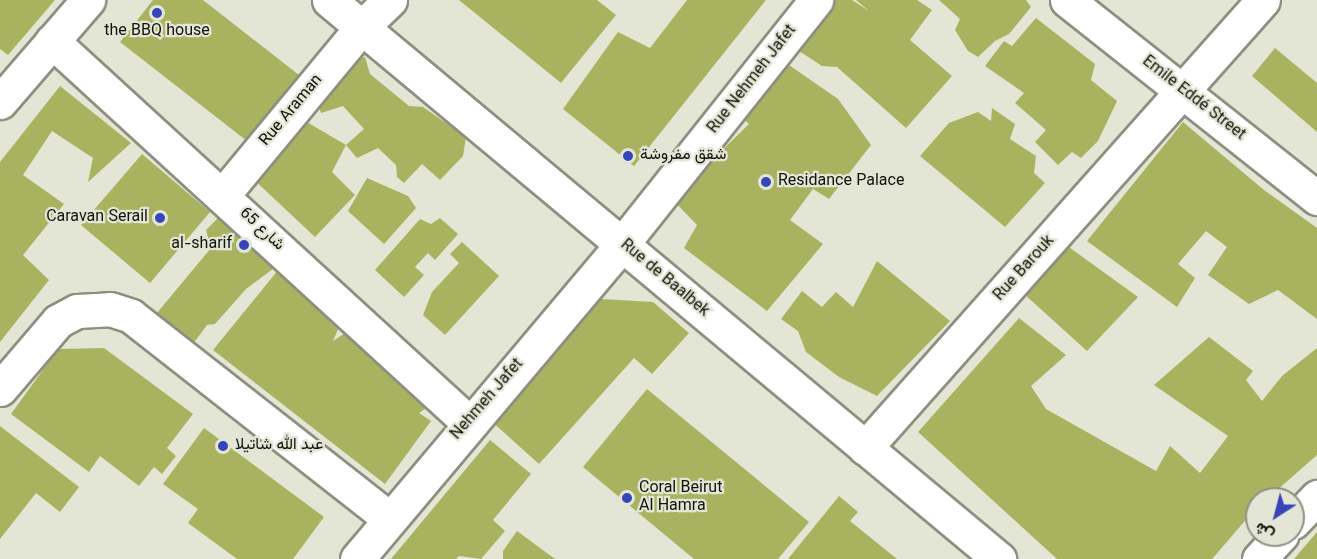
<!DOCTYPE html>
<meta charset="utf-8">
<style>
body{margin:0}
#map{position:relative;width:1317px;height:559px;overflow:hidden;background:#e3e6d5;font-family:Georgia,Vazirmatn,serif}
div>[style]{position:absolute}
.building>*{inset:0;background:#a9b25f}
.roads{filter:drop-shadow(2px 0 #8d8f80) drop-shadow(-2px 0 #8d8f80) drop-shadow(0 2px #8d8f80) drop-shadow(0 -2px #8d8f80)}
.street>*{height:33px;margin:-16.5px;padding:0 16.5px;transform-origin:16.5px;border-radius:16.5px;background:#fff}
.secondary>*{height:33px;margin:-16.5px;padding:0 16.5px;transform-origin:16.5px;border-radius:16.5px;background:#fff}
.dots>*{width:16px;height:16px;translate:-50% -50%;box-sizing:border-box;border:3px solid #e3e6d5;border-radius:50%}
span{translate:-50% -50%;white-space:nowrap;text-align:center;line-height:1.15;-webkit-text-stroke:4.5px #e3e6d5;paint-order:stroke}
.poi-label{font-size:16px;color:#11120c}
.left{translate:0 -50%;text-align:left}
.right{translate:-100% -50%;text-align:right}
.street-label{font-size:16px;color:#11120c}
.north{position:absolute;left:1245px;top:487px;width:60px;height:60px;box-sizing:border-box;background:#e3e6d5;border:2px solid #8f9185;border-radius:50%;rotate:216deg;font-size:16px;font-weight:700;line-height:24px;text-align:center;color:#11120c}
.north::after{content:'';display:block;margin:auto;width:21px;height:27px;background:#3645b8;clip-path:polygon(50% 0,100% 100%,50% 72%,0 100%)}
</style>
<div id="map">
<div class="building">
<i style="clip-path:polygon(0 0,55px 0,8px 55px,0 49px)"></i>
<i style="clip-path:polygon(153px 0,203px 0,299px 75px,247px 141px,120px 42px)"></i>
<i style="clip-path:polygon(459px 0,597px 0,616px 15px,561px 83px)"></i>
<i style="clip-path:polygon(687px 0,766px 0,634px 166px,563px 109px,618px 32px,650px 48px)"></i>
<i style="clip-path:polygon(832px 0,852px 0,869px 11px,856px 0,917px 0,932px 10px,910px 40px,952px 76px,906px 128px,837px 67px,822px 66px,799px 51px)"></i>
<i style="clip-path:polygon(939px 0,1026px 0,1031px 7px,1009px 34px,995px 41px,978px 57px,968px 51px,955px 30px,960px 19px)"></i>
<i style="clip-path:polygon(1036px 18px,1095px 64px,1091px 80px,1117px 101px,1098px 141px,1081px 158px,1072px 152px,1058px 165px,1035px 142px,1046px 130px,1015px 103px,1024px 93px,985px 66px,1004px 41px,1012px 46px)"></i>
<i style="clip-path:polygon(1275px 48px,1317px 83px,1317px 132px,1252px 76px)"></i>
<i style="clip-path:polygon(365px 57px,370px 74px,409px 106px,423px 107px,466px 137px,463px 156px,440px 180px,422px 164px,404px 183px,397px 177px,396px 165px,378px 148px,357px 158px,346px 145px,364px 129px,343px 106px,321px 113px,316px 98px,346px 63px)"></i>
<i style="clip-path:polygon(786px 63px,838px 99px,871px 145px,829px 199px,813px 189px,790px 220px,823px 244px,767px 311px,684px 248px,697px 225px,672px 199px,749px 124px,738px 114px)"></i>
<i style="clip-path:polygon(60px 86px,131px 143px,88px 182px,93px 158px,52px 131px,23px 175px,64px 204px,23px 255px,49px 280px,0 342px,0 162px)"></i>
<i style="clip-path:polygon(992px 108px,1015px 124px,1010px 139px,1036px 156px,1034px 173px,1045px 183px,1005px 227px,920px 156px,949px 123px,978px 112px,991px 121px)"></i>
<i style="clip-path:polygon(305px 121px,346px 145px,332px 172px,355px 195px,315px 237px,252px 178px)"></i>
<i style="clip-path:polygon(1183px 122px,1264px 190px,1317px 228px,1317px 319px,1278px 290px,1249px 304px,1208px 275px,1227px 247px,1206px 231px,1178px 264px,1195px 278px,1177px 307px,1087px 241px)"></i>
<i style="clip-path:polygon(142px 154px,210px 212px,150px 283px,81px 225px)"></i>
<i style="clip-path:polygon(367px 178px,408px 196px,416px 208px,384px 244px,348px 211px)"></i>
<i style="clip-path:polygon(221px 215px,277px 266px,246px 289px,215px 324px,207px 325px,190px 348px,152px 319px,211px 248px,206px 230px)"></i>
<i style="clip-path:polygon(440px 218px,458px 234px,435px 260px,428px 253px,415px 267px,424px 275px,404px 297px,375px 270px,420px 219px,431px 224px)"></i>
<i style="clip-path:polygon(462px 242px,499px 276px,445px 335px,423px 315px,432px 292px,459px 263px,450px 254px)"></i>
<i style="clip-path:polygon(1066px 245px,1138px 297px,1087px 351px,1023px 293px)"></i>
<i style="clip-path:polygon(877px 261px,950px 321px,877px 396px,839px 377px,806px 352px,798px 331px,781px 319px,802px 291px,822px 307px,836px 292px,853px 307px)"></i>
<i style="clip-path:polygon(279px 269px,342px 320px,333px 341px,345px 333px,431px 405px,419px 413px,431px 421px,385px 484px,213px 350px)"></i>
<i style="clip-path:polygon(601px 299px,653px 302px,689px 333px,652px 374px,634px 358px,539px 464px,490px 420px)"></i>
<i style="clip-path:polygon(1019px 318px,1066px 355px,1031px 386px,1046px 409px,1156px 471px,1170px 446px,1200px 473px,1228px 436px,1154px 385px,1209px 337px,1253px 371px,1246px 380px,1262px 401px,1282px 376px,1317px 348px,1317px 455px,1267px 499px,1257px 499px,1257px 507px,1212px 559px,1057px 559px,918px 432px)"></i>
<i style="clip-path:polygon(104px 348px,193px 414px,167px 448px,176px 456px,162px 474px,154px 467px,139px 486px,100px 456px,89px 472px,11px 414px,58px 349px)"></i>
<i style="clip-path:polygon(647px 389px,809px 522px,778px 559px,694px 559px,583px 467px)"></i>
<i style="clip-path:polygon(0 426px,79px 487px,60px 512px,36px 493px,0 539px)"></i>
<i style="clip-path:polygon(204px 428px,324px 517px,293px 559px,237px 559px,188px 523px,198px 509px,163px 484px)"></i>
<i style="clip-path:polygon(490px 440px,531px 474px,493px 520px,505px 531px,481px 559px,459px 556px,456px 559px,391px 559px)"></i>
<i style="clip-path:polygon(839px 496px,858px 512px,850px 521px,897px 559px,788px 559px)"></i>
<i style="clip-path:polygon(517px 531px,555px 559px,503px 559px,503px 551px)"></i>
<i style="clip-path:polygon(1317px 532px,1317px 559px,1294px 559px)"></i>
</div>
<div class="roads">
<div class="street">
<i style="left:329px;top:0;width:873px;rotate:39.84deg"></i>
<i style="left:52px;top:41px;width:564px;rotate:42.49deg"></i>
<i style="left:0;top:102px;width:135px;rotate:-49.2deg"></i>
<i style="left:222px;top:196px;width:219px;rotate:-50.4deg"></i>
<i style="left:362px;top:27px;width:39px;rotate:-44deg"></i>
<i style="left:0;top:389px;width:89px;rotate:-49.5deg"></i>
<i style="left:58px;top:321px;width:21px;rotate:-28deg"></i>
<i style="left:77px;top:311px;width:33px;rotate:-3deg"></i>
<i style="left:110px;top:309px;width:22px;rotate:18deg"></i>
<i style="left:131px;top:316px;width:328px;rotate:38.1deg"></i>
<i style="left:865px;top:448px;width:599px;rotate:-48.38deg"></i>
<i style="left:1293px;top:522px;width:35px;rotate:-46deg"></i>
<i style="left:357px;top:559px;width:412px;rotate:-49.9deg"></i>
<i style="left:622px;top:244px;width:312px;rotate:-51.5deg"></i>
<i style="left:1259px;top:559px;width:33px;rotate:-47deg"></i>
</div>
<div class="secondary">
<i style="left:1067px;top:0;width:319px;rotate:38.4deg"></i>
</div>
</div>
<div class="dots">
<i style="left:157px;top:13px;background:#3645b8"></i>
<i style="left:628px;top:156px;background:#3645b8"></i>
<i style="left:766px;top:182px;background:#3645b8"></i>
<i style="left:160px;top:218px;background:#3645b8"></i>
<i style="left:244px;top:245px;background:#3645b8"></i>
<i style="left:223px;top:446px;background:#3645b8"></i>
<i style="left:627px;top:498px;background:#3645b8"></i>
</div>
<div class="poi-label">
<span style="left:157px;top:32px">the BBQ house</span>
<span class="left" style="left:640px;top:156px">شقق مفروشة</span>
<span class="left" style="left:778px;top:182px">Residance Palace</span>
<span class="right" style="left:148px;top:218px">Caravan Serail</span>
<span class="right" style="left:232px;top:245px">al-sharif</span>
<span class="left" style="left:235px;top:446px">عبد الله شاتيلا</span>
<span class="left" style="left:639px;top:498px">Coral Beirut<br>Al Hamra</span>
</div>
<div class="street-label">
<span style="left:753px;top:80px;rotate:-52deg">Rue Nehmeh Jafet</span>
<span style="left:1193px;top:99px;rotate:38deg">Emile Eddé Street</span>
<span style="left:292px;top:111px;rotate:-50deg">Rue Araman</span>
<span style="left:261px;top:230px;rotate:43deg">شارع 65</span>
<span style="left:1025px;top:269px;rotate:-48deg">Rue Barouk</span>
<span style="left:664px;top:279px;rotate:40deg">Rue de Baalbek</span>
<span style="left:488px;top:400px;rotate:-49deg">Nehmeh Jafet</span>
</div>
<div class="north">ش</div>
</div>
